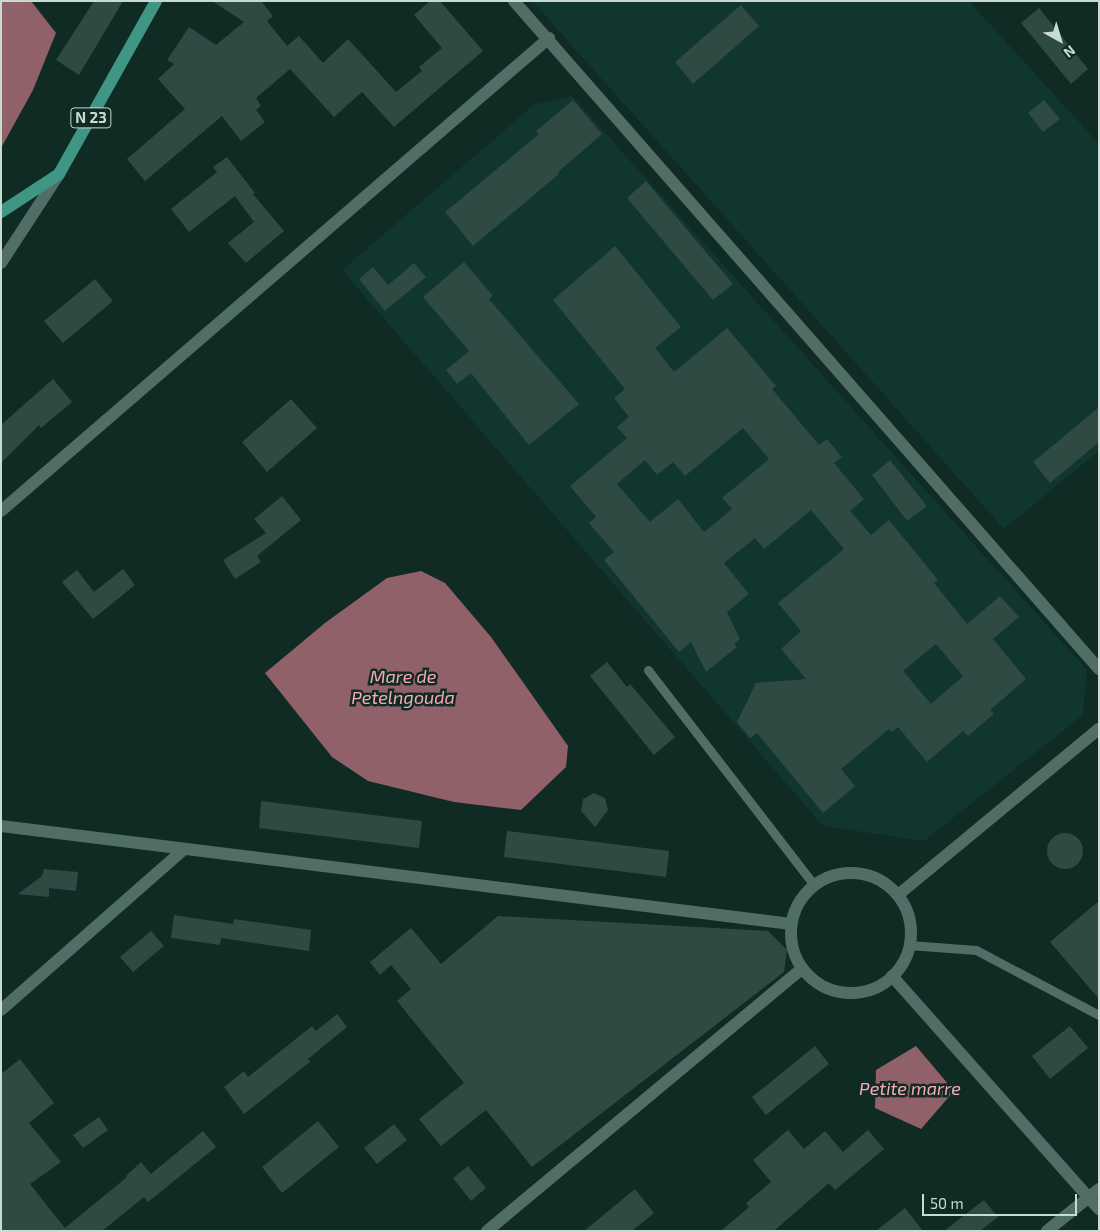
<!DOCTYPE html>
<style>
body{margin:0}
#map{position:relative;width:1100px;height:1232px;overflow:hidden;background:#0f2b24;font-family:"Exo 2",sans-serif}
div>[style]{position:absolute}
.built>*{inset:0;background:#10362e}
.water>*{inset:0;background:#91616a}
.building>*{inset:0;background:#2e4a43}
.round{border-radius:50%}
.lane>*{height:9px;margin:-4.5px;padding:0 4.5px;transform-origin:4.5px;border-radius:4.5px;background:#506d66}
.street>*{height:12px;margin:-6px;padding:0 6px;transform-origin:6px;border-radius:6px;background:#506d66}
.secondary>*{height:12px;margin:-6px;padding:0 6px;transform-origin:6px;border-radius:6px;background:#506d66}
.secondary>.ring{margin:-6px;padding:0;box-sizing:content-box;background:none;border:12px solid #506d66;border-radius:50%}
.primary>*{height:12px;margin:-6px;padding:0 6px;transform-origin:6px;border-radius:6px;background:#3f9684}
span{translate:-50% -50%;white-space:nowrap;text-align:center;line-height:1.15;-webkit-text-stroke:5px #0f2b24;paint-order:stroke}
.shield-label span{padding:1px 4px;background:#0f2b24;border:1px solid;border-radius:4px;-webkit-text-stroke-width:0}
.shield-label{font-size:15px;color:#c9d9d4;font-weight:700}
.water-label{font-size:18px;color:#f8a9b7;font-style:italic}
.frame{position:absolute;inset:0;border:2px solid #c9d9d4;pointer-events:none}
.north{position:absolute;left:1035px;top:15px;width:50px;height:50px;-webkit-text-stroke:4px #0f2b24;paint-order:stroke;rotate:141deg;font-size:14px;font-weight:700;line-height:20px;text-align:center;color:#c9d9d4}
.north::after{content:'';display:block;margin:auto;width:18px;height:22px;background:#c9d9d4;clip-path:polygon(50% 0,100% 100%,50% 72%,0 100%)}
.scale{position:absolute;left:922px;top:1194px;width:155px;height:22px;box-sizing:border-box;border:2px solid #c9d9d4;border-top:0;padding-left:6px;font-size:15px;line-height:18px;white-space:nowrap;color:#c9d9d4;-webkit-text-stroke:4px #0f2b24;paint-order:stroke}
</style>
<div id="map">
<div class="built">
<i style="clip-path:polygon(532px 1px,969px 1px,1099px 144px,1099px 451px,1004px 529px)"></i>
<i style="clip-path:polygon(572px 96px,1087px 670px,1083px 715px,924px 841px,823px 826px,342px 270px,535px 104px)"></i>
</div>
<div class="water">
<i style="clip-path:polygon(1px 1px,31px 1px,56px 33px,33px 90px,1px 148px)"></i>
<i style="clip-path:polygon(421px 571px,445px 583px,491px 637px,568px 746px,566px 767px,521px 810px,454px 802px,368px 781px,332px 757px,265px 673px,325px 623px,387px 578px)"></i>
<i style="clip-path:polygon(916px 1046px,954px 1091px,921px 1129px,875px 1108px,876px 1070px)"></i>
</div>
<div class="building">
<i style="clip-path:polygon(94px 1px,123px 1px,79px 75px,56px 60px)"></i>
<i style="clip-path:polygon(212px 1px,261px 1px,273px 16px,267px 21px,287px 46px,299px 36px,323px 63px,348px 39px,396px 92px,422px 71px,419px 67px,442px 48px,414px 15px,430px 1px,440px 1px,483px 51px,394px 127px,362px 92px,334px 117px,290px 69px,256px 98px,261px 106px,256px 110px,265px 122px,241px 141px,222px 116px,145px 181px,127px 159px,185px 109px,158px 79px,174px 64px,167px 60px,189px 27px,216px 45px,244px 22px)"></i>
<i style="clip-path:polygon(741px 5px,759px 26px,693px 84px,675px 62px)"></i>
<i style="clip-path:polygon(1039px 8px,1088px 69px,1071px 84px,1021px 23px)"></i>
<i style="clip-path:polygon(573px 100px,602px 134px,558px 172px,559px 174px,473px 246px,445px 212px,539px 134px,536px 131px)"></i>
<i style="clip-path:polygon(1044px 100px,1060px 119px,1043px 132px,1028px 113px)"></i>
<i style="clip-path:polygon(227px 157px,255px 193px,253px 194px,284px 231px,246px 263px,228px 243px,254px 222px,235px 196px,189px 232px,171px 209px,217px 172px,213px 167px)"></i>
<i style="clip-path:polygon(646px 181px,733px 284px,713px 300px,627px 198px)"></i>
<i style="clip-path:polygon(evenodd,615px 246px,681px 327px,655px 348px,674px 372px,727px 328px,776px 386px,772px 389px,819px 445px,827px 439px,842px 457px,834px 463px,864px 499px,850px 511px,871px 535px,889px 520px,938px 580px,934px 583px,967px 624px,1000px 596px,1019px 617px,993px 639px,1026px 679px,990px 710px,994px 714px,968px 736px,963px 731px,927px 762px,898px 727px,892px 732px,889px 729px,841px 769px,855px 786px,823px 813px,757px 733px,750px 738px,737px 722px,756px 683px,806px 679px,781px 649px,801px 631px,778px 603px,844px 549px,811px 510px,764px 549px,755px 538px,724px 563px,749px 594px,727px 612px,740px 639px,734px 644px,737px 647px,706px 672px,691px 642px,679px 652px,604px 560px,614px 552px,589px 523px,596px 517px,570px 486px,627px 438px,617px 427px,629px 417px,614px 398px,625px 389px,553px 300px,615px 246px,743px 428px,769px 459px,722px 498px,732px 509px,704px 532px,678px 499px,650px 522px,617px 484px,645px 460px,657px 475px,673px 462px,685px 476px,743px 428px,615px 246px,936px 644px,963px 676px,931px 704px,903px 671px,936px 644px)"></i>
<i style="clip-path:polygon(464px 262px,493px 296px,489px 299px,579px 404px,529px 445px,471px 373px,457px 384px,446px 370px,469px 351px,423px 297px)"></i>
<i style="clip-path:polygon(414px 263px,426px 277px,385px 311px,359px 279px,373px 267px,388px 285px)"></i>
<i style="clip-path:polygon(95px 279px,113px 301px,63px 343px,44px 321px)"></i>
<i style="clip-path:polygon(53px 379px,72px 402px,41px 428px,39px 425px,1px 463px,1px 425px)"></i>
<i style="clip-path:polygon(291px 399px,317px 428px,267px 472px,242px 442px)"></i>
<i style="clip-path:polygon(1099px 407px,1099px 442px,1050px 483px,1033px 462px)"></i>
<i style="clip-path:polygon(890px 460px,927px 506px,907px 521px,872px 475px)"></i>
<i style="clip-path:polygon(282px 496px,301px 520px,257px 556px,261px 562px,235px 579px,223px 560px,266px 533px,254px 519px)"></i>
<i style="clip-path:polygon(123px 569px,135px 585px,93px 619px,62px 582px,77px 570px,94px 592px)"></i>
<i style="clip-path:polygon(607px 662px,627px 687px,630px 684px,675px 737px,654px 755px,590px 676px)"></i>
<i style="clip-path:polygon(594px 793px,605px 798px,608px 810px,595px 827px,581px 811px,583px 799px)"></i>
<i style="clip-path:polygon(261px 801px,422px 821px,419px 848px,259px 828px)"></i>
<i style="clip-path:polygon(507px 831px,669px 851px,666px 877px,504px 857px)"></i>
<i class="round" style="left:1047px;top:833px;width:36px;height:36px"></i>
<i style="clip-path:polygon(44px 869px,78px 872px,76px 891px,49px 888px,49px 897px,18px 894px,42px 876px)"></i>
<i style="clip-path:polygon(1099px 901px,1099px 999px,1050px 942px)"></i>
<i style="clip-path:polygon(174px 915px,233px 924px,234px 919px,311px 930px,309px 951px,221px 938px,220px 945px,171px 938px)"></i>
<i style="clip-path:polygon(498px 916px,768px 931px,787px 950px,784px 972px,532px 1167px,486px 1110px,441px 1146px,419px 1119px,464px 1083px,397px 1001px,411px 989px,391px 965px,380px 975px,370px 962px,411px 928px,441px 964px)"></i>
<i style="clip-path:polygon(151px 931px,164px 946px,133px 972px,120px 957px)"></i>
<i style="clip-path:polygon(337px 1014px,347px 1027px,308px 1059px,310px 1062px,244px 1114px,224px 1087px,244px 1071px,248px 1077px,312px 1026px,316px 1031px)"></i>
<i style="clip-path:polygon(1070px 1026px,1088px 1048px,1050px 1079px,1032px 1056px)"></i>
<i style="clip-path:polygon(815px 1046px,829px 1064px,766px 1115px,752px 1097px)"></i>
<i style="clip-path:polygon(20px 1059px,54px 1103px,29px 1123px,61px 1162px,30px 1184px,65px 1228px,127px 1177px,126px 1176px,141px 1162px,151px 1174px,203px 1131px,216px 1147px,148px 1202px,144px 1197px,102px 1231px,1px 1231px,1px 1074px)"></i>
<i style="clip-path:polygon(99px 1117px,108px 1130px,83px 1148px,73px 1135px)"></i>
<i style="clip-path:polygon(318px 1121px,339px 1147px,282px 1193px,262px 1167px)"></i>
<i style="clip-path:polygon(394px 1124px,407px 1140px,377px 1164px,364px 1148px)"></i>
<i style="clip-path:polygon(788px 1130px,804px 1149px,825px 1131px,843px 1152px,868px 1130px,884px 1149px,835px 1190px,829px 1183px,774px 1231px,721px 1231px,749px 1207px,746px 1203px,771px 1182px,753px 1160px)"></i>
<i style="clip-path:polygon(468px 1166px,486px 1188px,471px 1201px,453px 1178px)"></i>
<i style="clip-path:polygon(635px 1189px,654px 1213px,632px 1231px,584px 1231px)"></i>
<i style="clip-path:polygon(984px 1200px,998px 1217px,980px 1231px,944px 1231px)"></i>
<i style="clip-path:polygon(905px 1208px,923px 1231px,876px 1231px)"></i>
</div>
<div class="lane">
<i style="left:648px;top:670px;width:272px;rotate:52.3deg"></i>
<i style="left:909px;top:945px;width:67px;rotate:4.3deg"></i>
<i style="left:976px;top:950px;width:139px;rotate:27.9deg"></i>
</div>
<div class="street">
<i style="left:514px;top:1px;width:888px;rotate:48.79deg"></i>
<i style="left:1px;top:511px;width:724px;rotate:-40.8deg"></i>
<i style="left:892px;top:976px;width:312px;rotate:48.4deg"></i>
<i style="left:1px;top:1010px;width:242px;rotate:-41.3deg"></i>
<i style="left:1047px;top:1231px;width:67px;rotate:-38.9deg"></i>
</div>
<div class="secondary">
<i style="left:1px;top:263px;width:106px;rotate:-56.9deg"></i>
<i style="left:1px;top:826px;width:796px;rotate:7.07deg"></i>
<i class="ring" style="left:791px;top:873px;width:108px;height:108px"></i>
<i style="left:898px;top:895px;width:261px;rotate:-39.6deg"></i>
<i style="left:487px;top:1231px;width:410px;rotate:-39.8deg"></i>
</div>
<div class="primary">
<i style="left:1px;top:212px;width:69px;rotate:-33.2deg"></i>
<i style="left:59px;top:174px;width:198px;rotate:-60.7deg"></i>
</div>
<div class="shield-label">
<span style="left:91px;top:118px">N 23</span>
</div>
<div class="water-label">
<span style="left:403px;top:687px">Mare de<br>Petelngouda</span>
<span style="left:910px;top:1088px">Petite marre</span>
</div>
<div class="frame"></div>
<div class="north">N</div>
<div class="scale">50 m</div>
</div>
